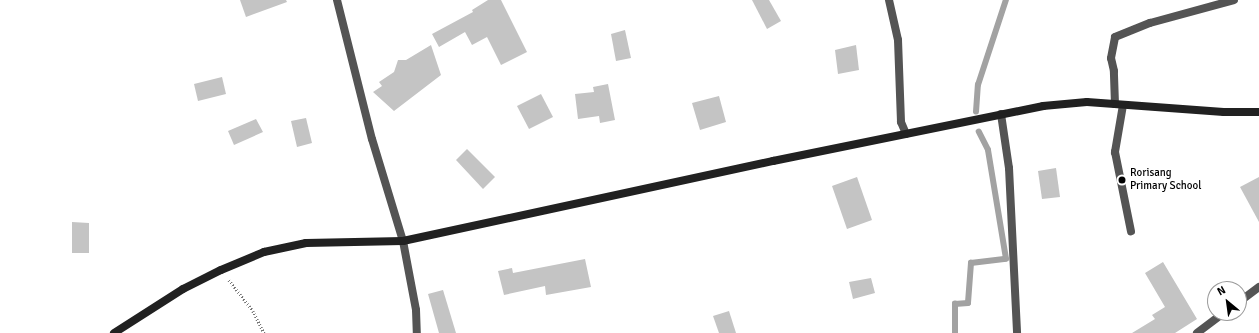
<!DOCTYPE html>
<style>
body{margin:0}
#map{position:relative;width:1259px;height:333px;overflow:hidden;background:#fff;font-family:Signika,sans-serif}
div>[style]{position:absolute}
.stream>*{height:5.5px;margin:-2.75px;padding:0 2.75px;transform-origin:2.75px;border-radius:2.75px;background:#a2a2a2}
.building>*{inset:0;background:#c4c4c4}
.path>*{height:2.5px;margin-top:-1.25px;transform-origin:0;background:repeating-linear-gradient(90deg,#767676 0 1px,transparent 0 3px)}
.lane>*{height:8px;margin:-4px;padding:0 4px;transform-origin:4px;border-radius:4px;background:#545454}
.street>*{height:8px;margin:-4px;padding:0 4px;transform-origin:4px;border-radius:4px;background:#545454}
.secondary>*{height:8px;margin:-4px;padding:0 4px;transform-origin:4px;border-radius:4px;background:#212121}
.dots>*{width:11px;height:11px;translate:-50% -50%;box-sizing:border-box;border:2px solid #fff;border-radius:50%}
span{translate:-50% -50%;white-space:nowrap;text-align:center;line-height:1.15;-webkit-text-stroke:3.5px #fff;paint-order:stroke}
.poi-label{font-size:11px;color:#000}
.left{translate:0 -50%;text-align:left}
.north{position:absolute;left:1207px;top:281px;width:40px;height:40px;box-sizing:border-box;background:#fff;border:1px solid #999;border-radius:50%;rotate:331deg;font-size:11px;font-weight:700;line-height:16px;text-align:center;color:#000}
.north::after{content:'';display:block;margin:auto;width:14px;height:18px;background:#000;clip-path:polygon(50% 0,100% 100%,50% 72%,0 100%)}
</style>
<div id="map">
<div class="stream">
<i style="left:976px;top:112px;width:27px;rotate:-86deg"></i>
<i style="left:978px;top:85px;width:89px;rotate:-71.8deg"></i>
<i style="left:955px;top:333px;width:29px;rotate:-90deg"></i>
<i style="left:955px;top:304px;width:13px;rotate:-4deg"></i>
<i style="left:968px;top:303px;width:40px;rotate:-85.7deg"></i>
<i style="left:971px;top:263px;width:35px;rotate:-7deg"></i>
<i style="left:1006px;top:259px;width:110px;rotate:-99.4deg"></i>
<i style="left:988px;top:150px;width:20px;rotate:-117deg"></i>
</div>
<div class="building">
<i style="clip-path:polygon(240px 0,286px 0,287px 2px,246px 17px)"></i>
<i style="clip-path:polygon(488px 0,501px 0,527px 52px,501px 65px,487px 37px,472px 45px,465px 32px,439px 47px,432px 34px,473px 12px,472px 10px)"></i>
<i style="clip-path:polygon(752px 0,769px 0,781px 21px,767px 29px)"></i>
<i style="clip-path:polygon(625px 30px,631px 58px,616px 61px,611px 34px)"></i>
<i style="clip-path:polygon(431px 45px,441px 75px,394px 111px,373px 92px,382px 86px,379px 82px,394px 72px,398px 60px,406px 60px)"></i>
<i style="clip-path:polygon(856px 45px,859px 70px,838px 74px,835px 50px)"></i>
<i style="clip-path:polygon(222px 77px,226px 94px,198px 101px,194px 84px)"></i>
<i style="clip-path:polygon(608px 84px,615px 120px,600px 123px,599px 116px,578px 119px,575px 94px,594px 92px,593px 87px)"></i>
<i style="clip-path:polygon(541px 94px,553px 117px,529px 129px,517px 106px)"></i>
<i style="clip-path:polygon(719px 96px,726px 122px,700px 130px,692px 103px)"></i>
<i style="clip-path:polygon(306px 118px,312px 143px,297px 147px,291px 121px)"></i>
<i style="clip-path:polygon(256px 119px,263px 132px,234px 145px,228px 131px)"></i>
<i style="clip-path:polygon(467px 149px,495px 177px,483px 189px,456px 160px)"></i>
<i style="clip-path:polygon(1056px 168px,1060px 197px,1042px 199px,1038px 171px)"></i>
<i style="clip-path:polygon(857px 177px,872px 220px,847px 229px,832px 186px)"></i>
<i style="clip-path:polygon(1259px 177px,1259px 222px,1240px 187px)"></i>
<i style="clip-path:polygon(72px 222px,89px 223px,89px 253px,72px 253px)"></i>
<i style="clip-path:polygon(585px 259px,591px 287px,546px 295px,545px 286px,504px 295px,498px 271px,512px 268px,513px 273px)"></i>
<i style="clip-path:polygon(1163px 262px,1197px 319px,1175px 333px,1132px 333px,1155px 319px,1152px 315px,1165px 307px,1145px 273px)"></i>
<i style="clip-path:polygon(871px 278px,875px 293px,853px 299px,849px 282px)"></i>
<i style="clip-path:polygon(443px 290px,456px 333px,439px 333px,428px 294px)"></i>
<i style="clip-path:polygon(729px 311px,736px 333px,719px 333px,713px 316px)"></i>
</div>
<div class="path">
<i style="left:229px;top:280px;width:39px;rotate:52deg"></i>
<i style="left:253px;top:311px;width:25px;rotate:63deg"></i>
</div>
<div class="lane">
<i style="left:1115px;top:104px;width:33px;rotate:-92deg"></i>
<i style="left:1114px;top:71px;width:13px;rotate:-103deg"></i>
<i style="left:1111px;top:58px;width:21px;rotate:-79deg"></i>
<i style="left:1115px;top:37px;width:38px;rotate:-22deg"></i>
<i style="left:1150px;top:23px;width:87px;rotate:-15.3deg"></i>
<i style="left:1123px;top:105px;width:48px;rotate:99.7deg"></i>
<i style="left:1115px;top:152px;width:81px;rotate:78.6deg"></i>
<i style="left:1239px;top:302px;width:25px;rotate:-37deg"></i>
<i style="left:1197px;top:333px;width:34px;rotate:-37deg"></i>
</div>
<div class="street">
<i style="left:337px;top:0;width:143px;rotate:75.9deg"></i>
<i style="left:372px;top:139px;width:107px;rotate:73.1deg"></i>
<i style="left:403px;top:241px;width:70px;rotate:79.3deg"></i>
<i style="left:416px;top:310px;width:23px;rotate:88deg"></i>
<i style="left:889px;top:0;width:41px;rotate:77.3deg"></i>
<i style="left:898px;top:40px;width:82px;rotate:87.9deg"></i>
<i style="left:901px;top:122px;width:13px;rotate:67deg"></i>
<i style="left:1001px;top:114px;width:55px;rotate:81.6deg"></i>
<i style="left:1009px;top:168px;width:165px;rotate:87.2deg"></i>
</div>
<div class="secondary">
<i style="left:114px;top:333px;width:82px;rotate:-32.5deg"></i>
<i style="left:183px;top:289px;width:42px;rotate:-26.6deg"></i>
<i style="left:221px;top:270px;width:47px;rotate:-22.7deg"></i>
<i style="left:264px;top:252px;width:43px;rotate:-12.1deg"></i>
<i style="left:306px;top:243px;width:97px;rotate:-1.2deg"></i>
<i style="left:403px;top:241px;width:379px;rotate:-12.2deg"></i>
<i style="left:773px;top:161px;width:276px;rotate:-11.5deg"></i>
<i style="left:1043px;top:106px;width:44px;rotate:-5.2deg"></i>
<i style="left:1087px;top:102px;width:137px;rotate:4.2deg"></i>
<i style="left:1224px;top:112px;width:35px"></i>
</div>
<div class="dots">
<i style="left:1122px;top:180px;background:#000"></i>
</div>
<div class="poi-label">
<span class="left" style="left:1130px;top:180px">Rorisang<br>Primary School</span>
</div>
<div class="north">N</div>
</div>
